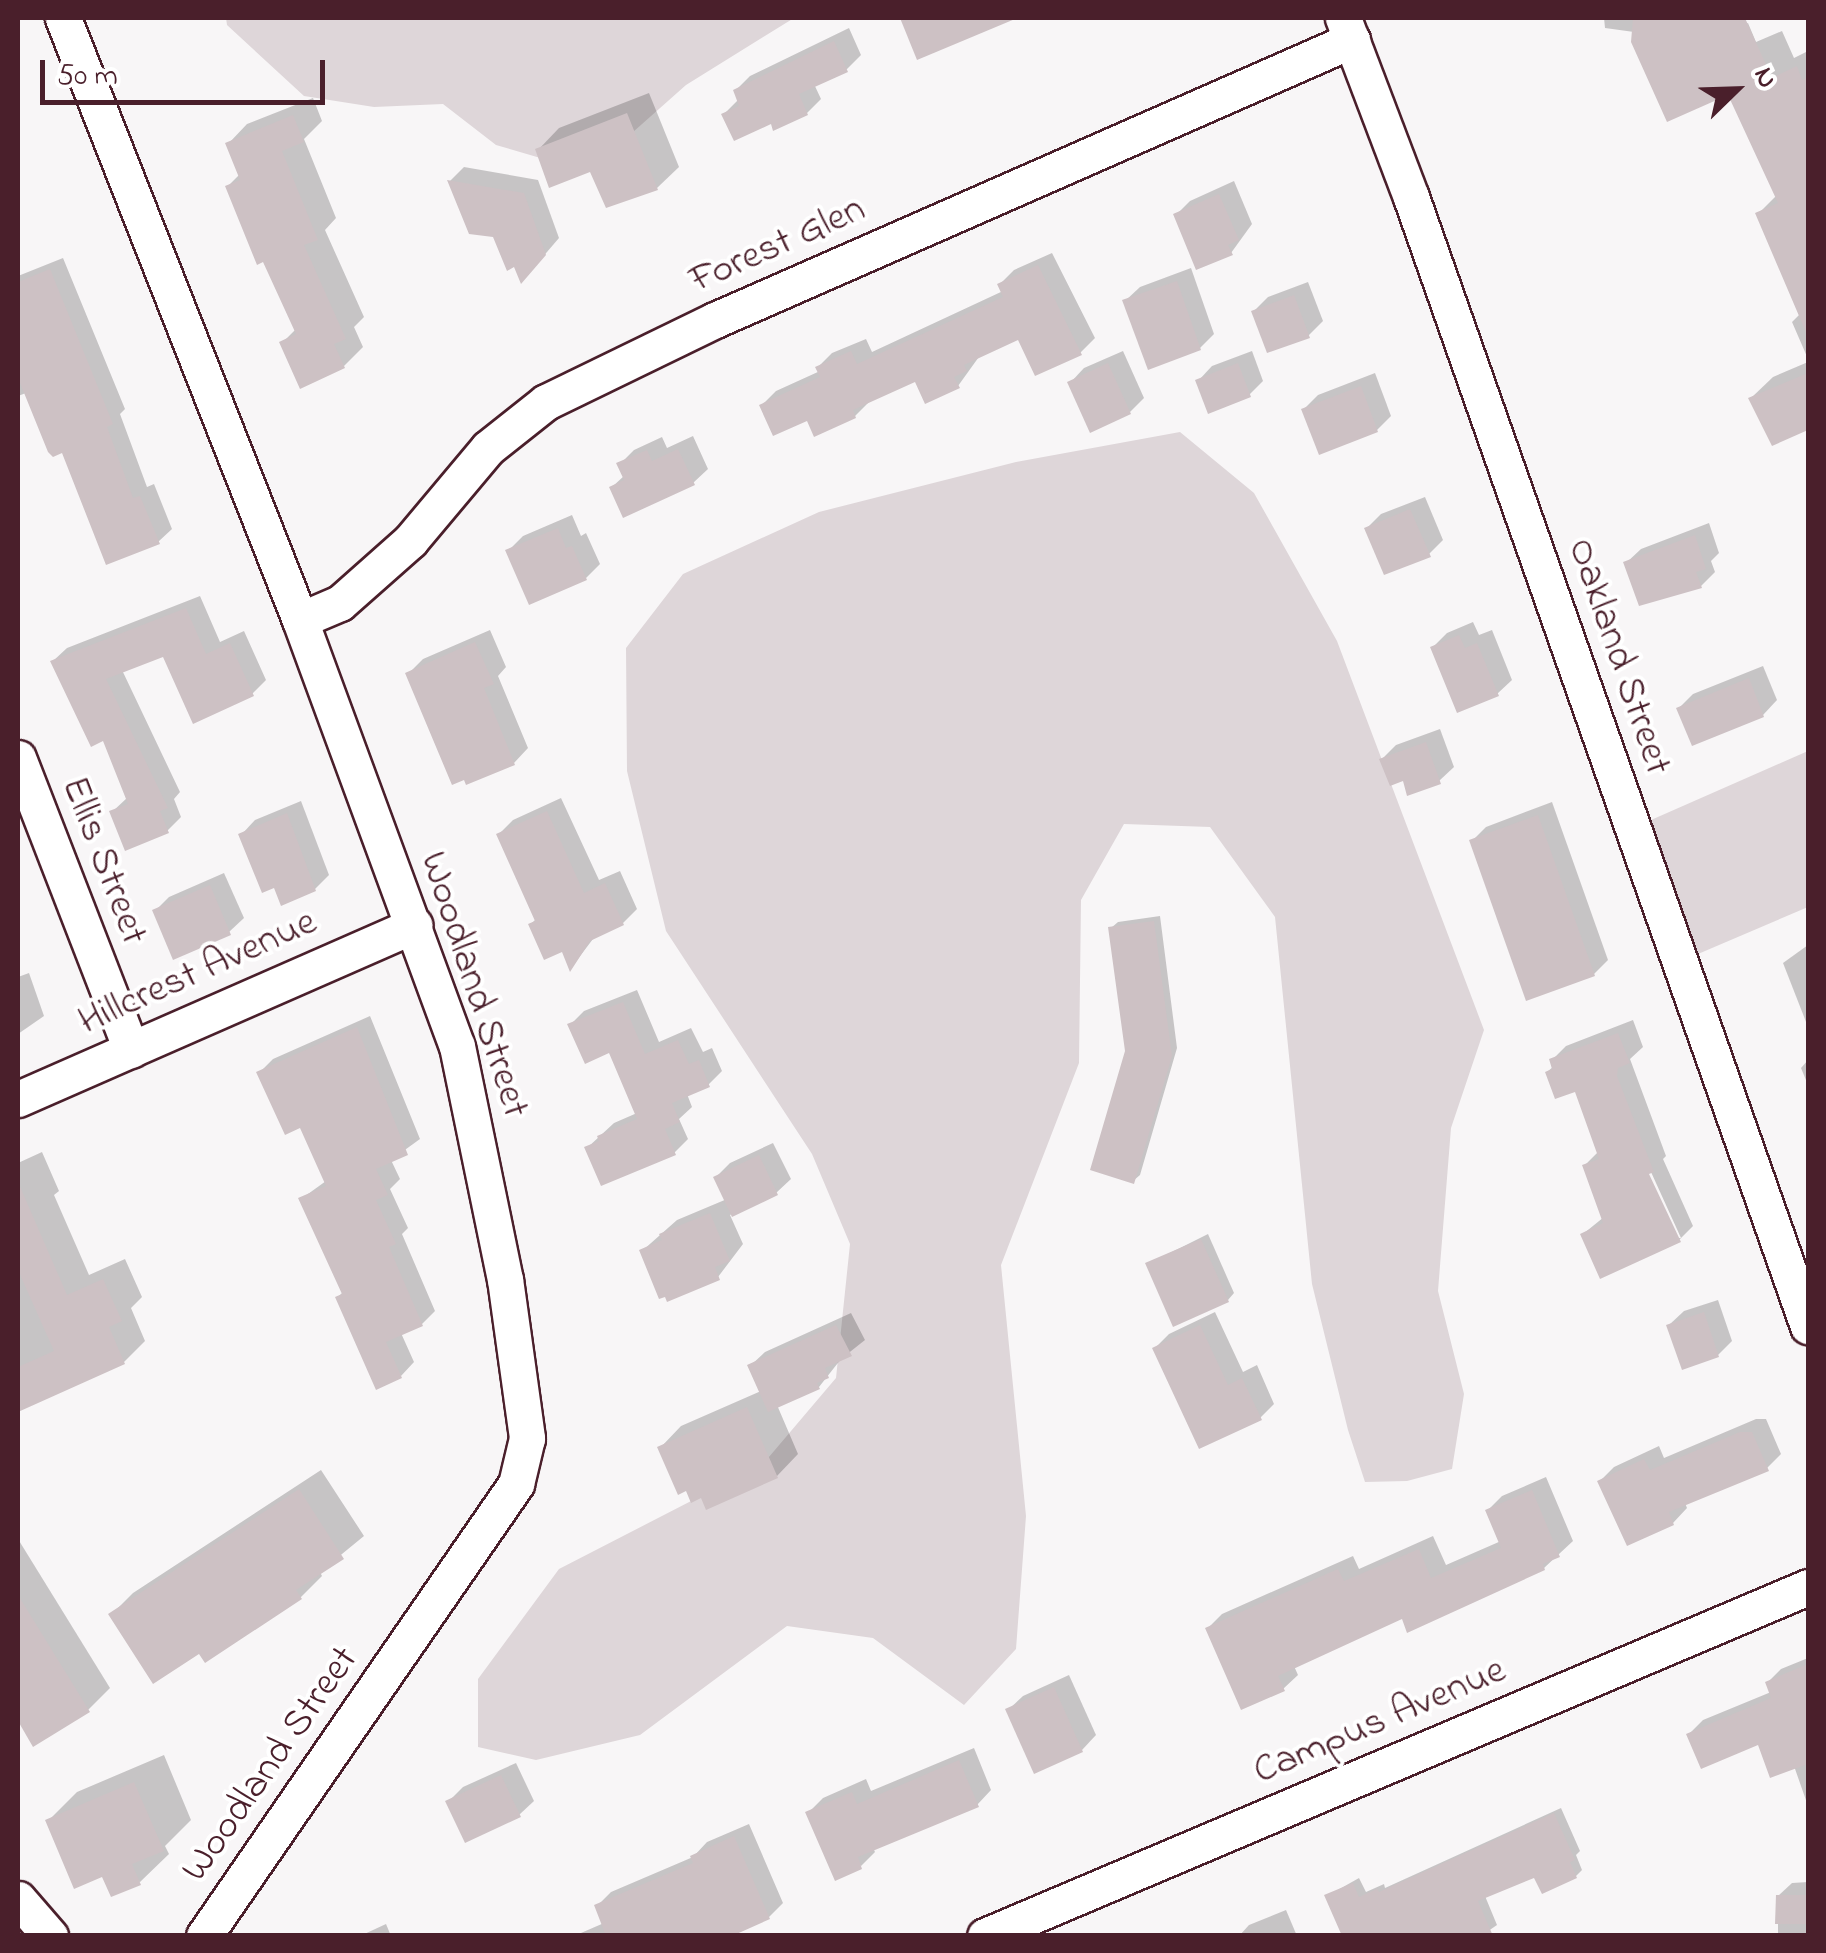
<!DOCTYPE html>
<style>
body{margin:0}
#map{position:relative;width:1826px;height:1953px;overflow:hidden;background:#f8f6f7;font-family:"Indie Flower",sans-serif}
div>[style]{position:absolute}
.green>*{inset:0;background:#ded6d9}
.shadow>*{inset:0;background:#0003}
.building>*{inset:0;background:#cdc1c4}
.roads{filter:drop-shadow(2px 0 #4a1f2b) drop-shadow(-2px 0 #4a1f2b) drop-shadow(0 2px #4a1f2b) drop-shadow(0 -2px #4a1f2b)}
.minor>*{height:35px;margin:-17.5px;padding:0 17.5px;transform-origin:17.5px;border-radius:17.5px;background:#fff}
span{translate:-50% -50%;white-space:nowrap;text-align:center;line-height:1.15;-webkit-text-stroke:8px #fff;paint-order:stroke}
.street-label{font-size:40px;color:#4a1f2b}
.frame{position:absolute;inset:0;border:20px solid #4a1f2b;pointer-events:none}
.north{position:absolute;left:1686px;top:40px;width:100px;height:100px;-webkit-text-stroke:8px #fff;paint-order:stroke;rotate:67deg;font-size:28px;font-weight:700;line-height:40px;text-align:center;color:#4a1f2b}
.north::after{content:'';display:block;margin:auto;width:35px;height:45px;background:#4a1f2b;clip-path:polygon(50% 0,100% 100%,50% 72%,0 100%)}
.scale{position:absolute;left:40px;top:60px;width:285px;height:45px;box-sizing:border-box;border:5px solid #4a1f2b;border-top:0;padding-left:12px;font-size:30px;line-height:35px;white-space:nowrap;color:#4a1f2b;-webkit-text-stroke:8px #fff;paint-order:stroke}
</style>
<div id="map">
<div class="green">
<i style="clip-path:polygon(226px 18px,794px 18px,686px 85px,588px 172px,496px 145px,443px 104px,374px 107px,304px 96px,227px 25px)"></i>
<i style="clip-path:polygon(1180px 432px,1254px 493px,1337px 641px,1484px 1030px,1451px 1128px,1438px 1291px,1464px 1394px,1452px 1469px,1407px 1481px,1365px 1482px,1348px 1430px,1312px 1284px,1275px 917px,1210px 827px,1124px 824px,1081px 900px,1079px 1063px,1001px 1265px,1026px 1516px,1016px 1649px,964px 1705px,873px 1638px,787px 1626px,640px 1735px,536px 1760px,478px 1747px,478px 1679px,559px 1569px,763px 1464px,836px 1378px,850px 1244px,812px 1154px,666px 931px,627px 771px,626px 648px,683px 574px,819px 512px,1016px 462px)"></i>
<i style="clip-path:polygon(1808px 751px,1808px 907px,1698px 954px,1651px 820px)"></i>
</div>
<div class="shadow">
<i style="clip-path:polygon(1604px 18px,1729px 18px,1731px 30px,1748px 23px,1756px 42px,1782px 31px,1794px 58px,1808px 51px,1808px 359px,1792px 322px,1801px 313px,1758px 214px,1777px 195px,1729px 92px,1634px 32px,1605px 28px)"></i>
<i style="clip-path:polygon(849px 28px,861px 55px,847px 69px,814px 84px,821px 99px,807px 113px,724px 114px,739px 99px,736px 90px,750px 76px)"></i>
<i style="clip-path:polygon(649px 93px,679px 167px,657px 188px,538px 150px,559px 128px)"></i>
<i style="clip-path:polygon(313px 98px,322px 121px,304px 139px,336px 218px,325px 230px,364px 317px,354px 327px,363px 347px,344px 366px,282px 343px,296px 329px,228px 186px,240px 174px,228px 144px,247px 124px)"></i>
<i style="clip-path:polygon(464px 167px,538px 180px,559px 238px,535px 266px,495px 234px,450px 181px)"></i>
<i style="clip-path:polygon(1234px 181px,1252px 224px,1231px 253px,1176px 215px,1190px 201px)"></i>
<i style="clip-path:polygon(1052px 253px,1095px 338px,1080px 353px,1019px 337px,981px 354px,958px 386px,916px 378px,869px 402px,855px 416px,808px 418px,762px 405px,776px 391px,820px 371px,818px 367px,832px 353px,866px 339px,872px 352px,1003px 291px,1000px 284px,1014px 270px)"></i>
<i style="clip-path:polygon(63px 258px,125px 409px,120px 414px,147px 487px,154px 484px,172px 529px,158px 542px,64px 450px,26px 393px,18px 396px,18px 276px)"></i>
<i style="clip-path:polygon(1191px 268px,1214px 334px,1200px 348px,1125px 301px,1140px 287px)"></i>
<i style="clip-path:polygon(1308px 282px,1323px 321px,1308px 336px,1254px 311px,1268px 297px)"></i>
<i style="clip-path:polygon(1123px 351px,1144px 398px,1130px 412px,1070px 383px,1084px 368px)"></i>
<i style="clip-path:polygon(1252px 351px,1263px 381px,1249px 395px,1198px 381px,1212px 366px)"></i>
<i style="clip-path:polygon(1808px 362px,1808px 427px,1773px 443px,1751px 398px,1773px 377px)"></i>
<i style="clip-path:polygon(1375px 373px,1391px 416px,1377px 430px,1304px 409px,1318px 395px)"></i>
<i style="clip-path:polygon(693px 436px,708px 469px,693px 483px,612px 487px,625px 475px,620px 464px,634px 450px,662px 437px,667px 448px)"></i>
<i style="clip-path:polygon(1425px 497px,1443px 540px,1429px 554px,1367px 528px,1381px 514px)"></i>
<i style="clip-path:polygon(572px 515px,581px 536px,586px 533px,600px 564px,586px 578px,508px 551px,523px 536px)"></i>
<i style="clip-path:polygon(1709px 523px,1719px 553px,1711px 561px,1715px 572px,1701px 586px,1626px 563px,1641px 549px)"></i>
<i style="clip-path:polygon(200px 596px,220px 642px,244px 631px,266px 680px,252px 694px,164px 654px,122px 670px,180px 792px,174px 799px,181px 817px,167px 831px,112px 812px,128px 797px,105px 738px,53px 661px,67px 648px)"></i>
<i style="clip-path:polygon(1473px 622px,1479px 635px,1492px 630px,1512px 680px,1497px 694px,1433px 647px,1447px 633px)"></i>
<i style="clip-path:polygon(490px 630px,506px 667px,498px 676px,528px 748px,514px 763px,408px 674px,423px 659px)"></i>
<i style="clip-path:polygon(1763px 666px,1777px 700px,1763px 715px,1679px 708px,1693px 694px)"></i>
<i style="clip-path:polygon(1440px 729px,1454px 767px,1439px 781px,1404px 778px,1382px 759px,1396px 745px)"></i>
<i style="clip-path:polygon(561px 798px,599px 880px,620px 871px,637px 909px,623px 923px,596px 935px,571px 968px,563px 949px,531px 924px,537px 918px,499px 834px,513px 820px)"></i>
<i style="clip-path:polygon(301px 801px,329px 875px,315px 889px,275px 885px,241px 835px,255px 820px)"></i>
<i style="clip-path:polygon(1552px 802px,1608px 960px,1594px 974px,1472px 841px,1486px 827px)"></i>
<i style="clip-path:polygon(224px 873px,244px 918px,229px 932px,155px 911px,169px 897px)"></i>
<i style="clip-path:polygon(1160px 916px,1177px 1048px,1140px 1175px,1133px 1181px,1127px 1051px,1111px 928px,1118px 922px)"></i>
<i style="clip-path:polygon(1808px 945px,1808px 1027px,1783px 963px)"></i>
<i style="clip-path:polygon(29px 973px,44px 1016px,18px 1034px,18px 977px)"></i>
<i style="clip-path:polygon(637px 990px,659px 1042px,691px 1028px,703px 1052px,712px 1048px,722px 1071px,708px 1085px,687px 1094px,692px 1107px,679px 1119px,688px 1139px,674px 1153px,587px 1148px,614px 1123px,637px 1113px,611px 1050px,570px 1025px,584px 1011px)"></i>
<i style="clip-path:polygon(370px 1016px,420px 1139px,391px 1160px,400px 1179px,390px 1189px,408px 1228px,402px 1234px,435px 1311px,422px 1324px,401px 1333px,414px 1362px,401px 1376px,338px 1297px,343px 1292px,301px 1199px,326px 1181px,301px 1125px,259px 1073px,273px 1059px)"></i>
<i style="clip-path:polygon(evenodd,1633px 1020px,1643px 1047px,1630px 1059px,1666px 1156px,1663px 1159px,1693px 1226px,1679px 1240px,1583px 1234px,1604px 1217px,1584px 1166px,1599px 1151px,1576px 1088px,1547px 1072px,1554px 1066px,1552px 1060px,1566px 1046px,1633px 1020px,1646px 1161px,1681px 1238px,1676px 1238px,1642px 1163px,1646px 1161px)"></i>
<i style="clip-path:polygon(1808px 1060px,1808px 1085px,1801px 1068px)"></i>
<i style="clip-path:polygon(773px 1143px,791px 1179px,776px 1193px,730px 1215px,743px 1244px,718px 1277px,642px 1251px,677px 1220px,727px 1199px,716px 1177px,730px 1163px)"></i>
<i style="clip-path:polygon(42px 1152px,59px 1191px,54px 1195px,89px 1275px,125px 1259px,142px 1297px,131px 1308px,145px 1341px,124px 1362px,18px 1410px,18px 1163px)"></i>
<i style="clip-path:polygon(1208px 1234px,1234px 1293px,1228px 1300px,1148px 1264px)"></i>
<i style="clip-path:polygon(1718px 1300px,1732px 1341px,1718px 1355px,1669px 1325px,1684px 1311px)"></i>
<i style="clip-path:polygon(1215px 1312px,1243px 1372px,1257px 1365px,1274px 1404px,1260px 1418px,1155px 1348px,1169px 1334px)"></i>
<i style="clip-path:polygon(851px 1313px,865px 1340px,841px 1359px,819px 1387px,777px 1405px,798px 1454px,777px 1476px,702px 1495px,660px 1448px,681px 1426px,761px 1391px,750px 1366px,765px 1352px)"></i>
<i style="clip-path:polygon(1756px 1419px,1766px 1419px,1781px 1454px,1767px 1468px,1685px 1503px,1687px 1508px,1673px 1523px,1600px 1481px,1614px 1467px,1659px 1446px,1664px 1458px)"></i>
<i style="clip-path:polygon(321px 1470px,364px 1536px,320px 1572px,322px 1576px,301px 1597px,200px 1651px,111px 1615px,133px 1593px)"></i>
<i style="clip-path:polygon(1546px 1477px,1573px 1541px,1544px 1568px,1403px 1616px,1294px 1666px,1298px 1675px,1283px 1689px,1208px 1628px,1222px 1614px,1353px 1556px,1359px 1569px,1433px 1536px,1446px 1565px,1501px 1541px,1488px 1510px,1502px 1496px)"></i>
<i style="clip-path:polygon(18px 1539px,110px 1688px,88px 1710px,34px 1744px,18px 1717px)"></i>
<i style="clip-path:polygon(1808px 1658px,1808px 1806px,1794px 1766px,1760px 1742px,1689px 1734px,1703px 1720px,1771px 1692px,1767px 1683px,1781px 1669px)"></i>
<i style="clip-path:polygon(1069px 1675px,1096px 1735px,1082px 1750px,1008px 1710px,1023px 1696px)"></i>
<i style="clip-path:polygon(974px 1748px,991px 1790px,977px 1805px,873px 1848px,875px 1852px,861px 1866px,808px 1813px,823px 1798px,866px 1779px,871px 1791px)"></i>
<i style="clip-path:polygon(164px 1755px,191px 1820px,165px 1846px,169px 1854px,140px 1882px,104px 1874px,48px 1821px,77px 1792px)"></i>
<i style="clip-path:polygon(516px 1763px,534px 1801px,519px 1815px,448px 1802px,463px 1787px)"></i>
<i style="clip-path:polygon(1561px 1808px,1580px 1851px,1576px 1855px,1582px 1870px,1576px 1876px,1535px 1874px,1485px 1896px,1497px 1925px,1481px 1936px,1327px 1896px,1359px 1878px,1366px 1892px,1384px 1884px,1385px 1888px)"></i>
<i style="clip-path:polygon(749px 1824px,783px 1903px,769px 1917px,704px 1936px,574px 1936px,604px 1923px,597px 1906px,611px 1892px,693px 1857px,707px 1842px)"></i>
<i style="clip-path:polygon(1808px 1882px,1808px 1936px,1778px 1936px,1778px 1896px,1792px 1883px)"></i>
<i style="clip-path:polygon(1286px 1910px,1297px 1936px,1239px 1936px,1249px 1925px)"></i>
<i style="clip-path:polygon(386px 1924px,391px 1936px,360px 1936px)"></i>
</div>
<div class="building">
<i style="clip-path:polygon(900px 18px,1015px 18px,1015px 19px,917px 60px)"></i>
<i style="clip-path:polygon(1633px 18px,1745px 18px,1772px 78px,1797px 66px,1802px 80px,1808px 77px,1808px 337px,1755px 213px,1778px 203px,1728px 95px,1667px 122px,1631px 42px)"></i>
<i style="clip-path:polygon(834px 41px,848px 72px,799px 94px,808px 115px,773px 131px,771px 124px,734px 141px,721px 114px,739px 106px,733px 90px)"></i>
<i style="clip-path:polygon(627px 113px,658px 190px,606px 208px,590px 172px,549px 188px,535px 149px)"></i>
<i style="clip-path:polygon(293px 115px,304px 142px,282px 151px,318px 240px,304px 245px,346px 339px,334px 344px,345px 368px,300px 389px,279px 342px,296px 334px,263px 262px,257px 265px,225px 186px,240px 180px,225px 143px)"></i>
<i style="clip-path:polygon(447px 180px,524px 193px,546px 255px,521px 284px,514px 267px,507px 271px,493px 237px,469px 234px)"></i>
<i style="clip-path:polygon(1219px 194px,1239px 240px,1228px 245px,1233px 255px,1196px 270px,1173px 214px)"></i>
<i style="clip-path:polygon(1038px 265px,1082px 355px,1035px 376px,1018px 340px,964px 365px,967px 371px,954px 377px,960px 388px,925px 404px,915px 382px,853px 410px,856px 418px,814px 437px,807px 421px,773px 436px,759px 405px,820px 377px,815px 367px,851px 351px,857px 364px,1003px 297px,997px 284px)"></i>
<i style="clip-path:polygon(50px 269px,113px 424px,107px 427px,133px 498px,140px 496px,160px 544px,106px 565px,62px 453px,53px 457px,48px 452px,18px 378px,18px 282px)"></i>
<i style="clip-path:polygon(1177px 281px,1201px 350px,1148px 370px,1122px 300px)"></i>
<i style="clip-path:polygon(1294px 295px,1310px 338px,1267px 353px,1251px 311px)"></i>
<i style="clip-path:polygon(1108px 363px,1131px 414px,1090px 433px,1067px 382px)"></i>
<i style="clip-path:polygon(1238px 363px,1251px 397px,1208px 414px,1195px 380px)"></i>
<i style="clip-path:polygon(1808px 373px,1808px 430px,1772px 446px,1748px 398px)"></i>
<i style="clip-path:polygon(1361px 386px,1378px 432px,1319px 455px,1301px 409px)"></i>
<i style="clip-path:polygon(678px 449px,695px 485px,623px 518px,609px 487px,624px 480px,616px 463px,647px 450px,652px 461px)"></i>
<i style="clip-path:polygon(1410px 509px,1431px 557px,1384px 575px,1364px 528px)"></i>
<i style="clip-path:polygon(558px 528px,566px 548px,572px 546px,587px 580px,529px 605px,505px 550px)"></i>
<i style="clip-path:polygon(1695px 535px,1706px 569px,1696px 572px,1702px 588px,1639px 606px,1623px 562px)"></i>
<i style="clip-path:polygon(186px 608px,206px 654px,230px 643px,254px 696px,193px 724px,163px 657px,106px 679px,168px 808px,160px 811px,169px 833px,125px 851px,109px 811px,128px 804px,103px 741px,91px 747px,50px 661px)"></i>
<i style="clip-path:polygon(1459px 635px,1465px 648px,1477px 643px,1499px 696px,1457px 713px,1430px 647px)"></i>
<i style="clip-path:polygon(475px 642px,494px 684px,484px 688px,515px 765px,466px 785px,464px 780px,452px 785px,405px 673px)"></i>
<i style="clip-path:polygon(1749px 678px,1764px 717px,1692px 746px,1676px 708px)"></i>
<i style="clip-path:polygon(1426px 742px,1441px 784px,1407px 796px,1403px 781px,1390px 786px,1379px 759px)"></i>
<i style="clip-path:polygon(547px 811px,584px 893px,605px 883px,624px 925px,590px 941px,570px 972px,562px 952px,544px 960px,528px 924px,535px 921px,496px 834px)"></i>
<i style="clip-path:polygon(287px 813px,316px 891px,281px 906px,274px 888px,262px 893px,238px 834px)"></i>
<i style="clip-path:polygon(1538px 815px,1595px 976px,1526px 1001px,1469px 840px)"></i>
<i style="clip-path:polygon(210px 885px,231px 935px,173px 960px,152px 910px)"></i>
<i style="clip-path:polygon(1154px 921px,1172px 1056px,1134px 1184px,1090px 1170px,1125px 1051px,1108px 927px)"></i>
<i style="clip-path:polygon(623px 1002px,645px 1054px,678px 1040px,689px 1064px,699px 1060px,710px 1087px,672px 1103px,680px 1122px,665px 1129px,676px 1155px,601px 1186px,584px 1147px,599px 1141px,597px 1136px,637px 1119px,609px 1053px,585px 1064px,567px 1024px)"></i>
<i style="clip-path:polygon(357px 1027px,408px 1155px,376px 1169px,388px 1195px,376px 1200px,396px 1244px,389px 1247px,423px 1326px,386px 1342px,402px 1378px,376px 1390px,335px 1297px,342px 1294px,298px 1198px,326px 1186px,300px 1128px,285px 1135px,256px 1072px)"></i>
<i style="clip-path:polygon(1618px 1033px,1630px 1063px,1618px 1068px,1617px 1076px,1654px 1172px,1649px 1174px,1681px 1242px,1600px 1279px,1580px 1234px,1603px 1223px,1582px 1165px,1599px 1159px,1575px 1092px,1555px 1099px,1545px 1072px,1552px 1069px,1549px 1059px)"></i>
<i style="clip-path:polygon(759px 1155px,778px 1195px,732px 1217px,713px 1177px)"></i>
<i style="clip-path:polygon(18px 1182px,67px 1295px,103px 1279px,122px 1321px,109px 1327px,125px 1364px,18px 1412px,18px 1367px,54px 1351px,18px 1270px)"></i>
<i style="clip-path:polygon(710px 1213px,730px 1261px,715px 1267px,720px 1280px,667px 1302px,665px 1297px,659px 1299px,639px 1250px,662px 1240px,659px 1234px)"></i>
<i style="clip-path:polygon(1201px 1239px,1229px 1302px,1173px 1327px,1145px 1263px)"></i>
<i style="clip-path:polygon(1704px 1312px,1719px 1357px,1682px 1370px,1666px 1325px)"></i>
<i style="clip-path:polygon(836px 1325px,852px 1356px,825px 1368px,829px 1378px,817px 1383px,820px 1389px,768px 1412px,747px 1365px)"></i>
<i style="clip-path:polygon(1200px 1325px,1228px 1385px,1242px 1378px,1262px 1420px,1199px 1449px,1152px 1348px)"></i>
<i style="clip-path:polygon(747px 1407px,778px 1478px,706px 1510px,701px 1498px,691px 1503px,686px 1491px,678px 1495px,657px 1447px)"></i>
<i style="clip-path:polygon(1740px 1432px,1752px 1432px,1769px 1471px,1669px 1512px,1674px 1525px,1627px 1546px,1597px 1481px,1644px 1459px,1650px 1470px)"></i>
<i style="clip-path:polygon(299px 1489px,344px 1559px,296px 1590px,302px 1599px,205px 1663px,199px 1654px,153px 1684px,108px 1614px)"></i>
<i style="clip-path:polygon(1532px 1490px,1560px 1557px,1543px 1564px,1545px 1570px,1407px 1633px,1402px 1619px,1278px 1676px,1285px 1691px,1241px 1710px,1205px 1628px,1338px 1569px,1344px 1581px,1419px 1549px,1431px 1578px,1501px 1548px,1485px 1510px)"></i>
<i style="clip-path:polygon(18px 1595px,90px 1712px,33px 1747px,18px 1721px)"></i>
<i style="clip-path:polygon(1808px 1664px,1808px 1764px,1770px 1778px,1758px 1745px,1701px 1769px,1686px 1734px,1771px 1698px,1765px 1682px)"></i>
<i style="clip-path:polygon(1054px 1687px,1083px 1752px,1034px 1774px,1005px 1709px)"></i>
<i style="clip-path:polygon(959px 1760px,979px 1807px,858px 1857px,862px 1869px,835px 1881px,805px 1812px,852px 1792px,857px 1804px)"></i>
<i style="clip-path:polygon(501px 1775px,521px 1817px,465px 1843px,445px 1801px)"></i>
<i style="clip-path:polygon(134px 1782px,164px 1851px,132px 1864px,141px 1885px,111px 1897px,102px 1877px,74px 1889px,45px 1820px)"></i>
<i style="clip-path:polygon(1554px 1813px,1575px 1860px,1570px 1862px,1577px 1878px,1542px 1894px,1534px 1878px,1478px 1901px,1493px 1936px,1342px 1936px,1324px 1895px,1353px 1883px,1359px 1897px,1377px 1889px,1379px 1892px)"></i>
<i style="clip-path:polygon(734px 1836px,770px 1919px,732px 1936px,606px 1936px,594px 1905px,693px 1863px,690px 1856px)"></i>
<i style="clip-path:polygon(1776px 1895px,1808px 1895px,1808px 1924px,1775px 1924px)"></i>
</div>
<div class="roads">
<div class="minor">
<i style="left:63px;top:18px;width:647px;rotate:68.51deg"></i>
<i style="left:300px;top:620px;width:454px;rotate:69.8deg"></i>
<i style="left:457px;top:1046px;width:238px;rotate:78.4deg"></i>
<i style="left:505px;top:1279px;width:161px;rotate:82.1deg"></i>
<i style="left:527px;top:1438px;width:47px;rotate:103.4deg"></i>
<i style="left:516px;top:1484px;width:549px;rotate:124.62deg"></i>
<i style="left:1343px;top:18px;width:191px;rotate:69.2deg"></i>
<i style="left:1411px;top:197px;width:1197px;rotate:70.63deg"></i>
<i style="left:300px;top:620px;width:43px;rotate:-23deg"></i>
<i style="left:340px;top:603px;width:94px;rotate:-41.5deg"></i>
<i style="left:410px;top:541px;width:121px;rotate:-50deg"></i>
<i style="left:488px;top:448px;width:74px;rotate:-38.4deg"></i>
<i style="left:546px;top:402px;width:188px;rotate:-25.9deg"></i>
<i style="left:715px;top:320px;width:696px;rotate:-23.73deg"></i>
<i style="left:18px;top:758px;width:313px;rotate:68.8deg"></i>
<i style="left:18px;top:1099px;width:433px;rotate:-23.7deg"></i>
<i style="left:18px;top:1899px;width:49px;rotate:49.1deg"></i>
<i style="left:985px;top:1936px;width:894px;rotate:-22.98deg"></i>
</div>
</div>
<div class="street-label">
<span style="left:778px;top:246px;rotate:-24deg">Forest Glen</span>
<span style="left:1618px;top:657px;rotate:71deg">Oakland Street</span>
<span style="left:103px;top:861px;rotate:69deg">Ellis Street</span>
<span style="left:198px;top:973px;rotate:-24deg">Hillcrest Avenue</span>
<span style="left:473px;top:985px;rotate:72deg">Woodland Street</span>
<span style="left:1380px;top:1722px;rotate:-23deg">Campus Avenue</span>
<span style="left:271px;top:1765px;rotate:-55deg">Woodland Street</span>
</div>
<div class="frame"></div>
<div class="north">N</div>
<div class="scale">50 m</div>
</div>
